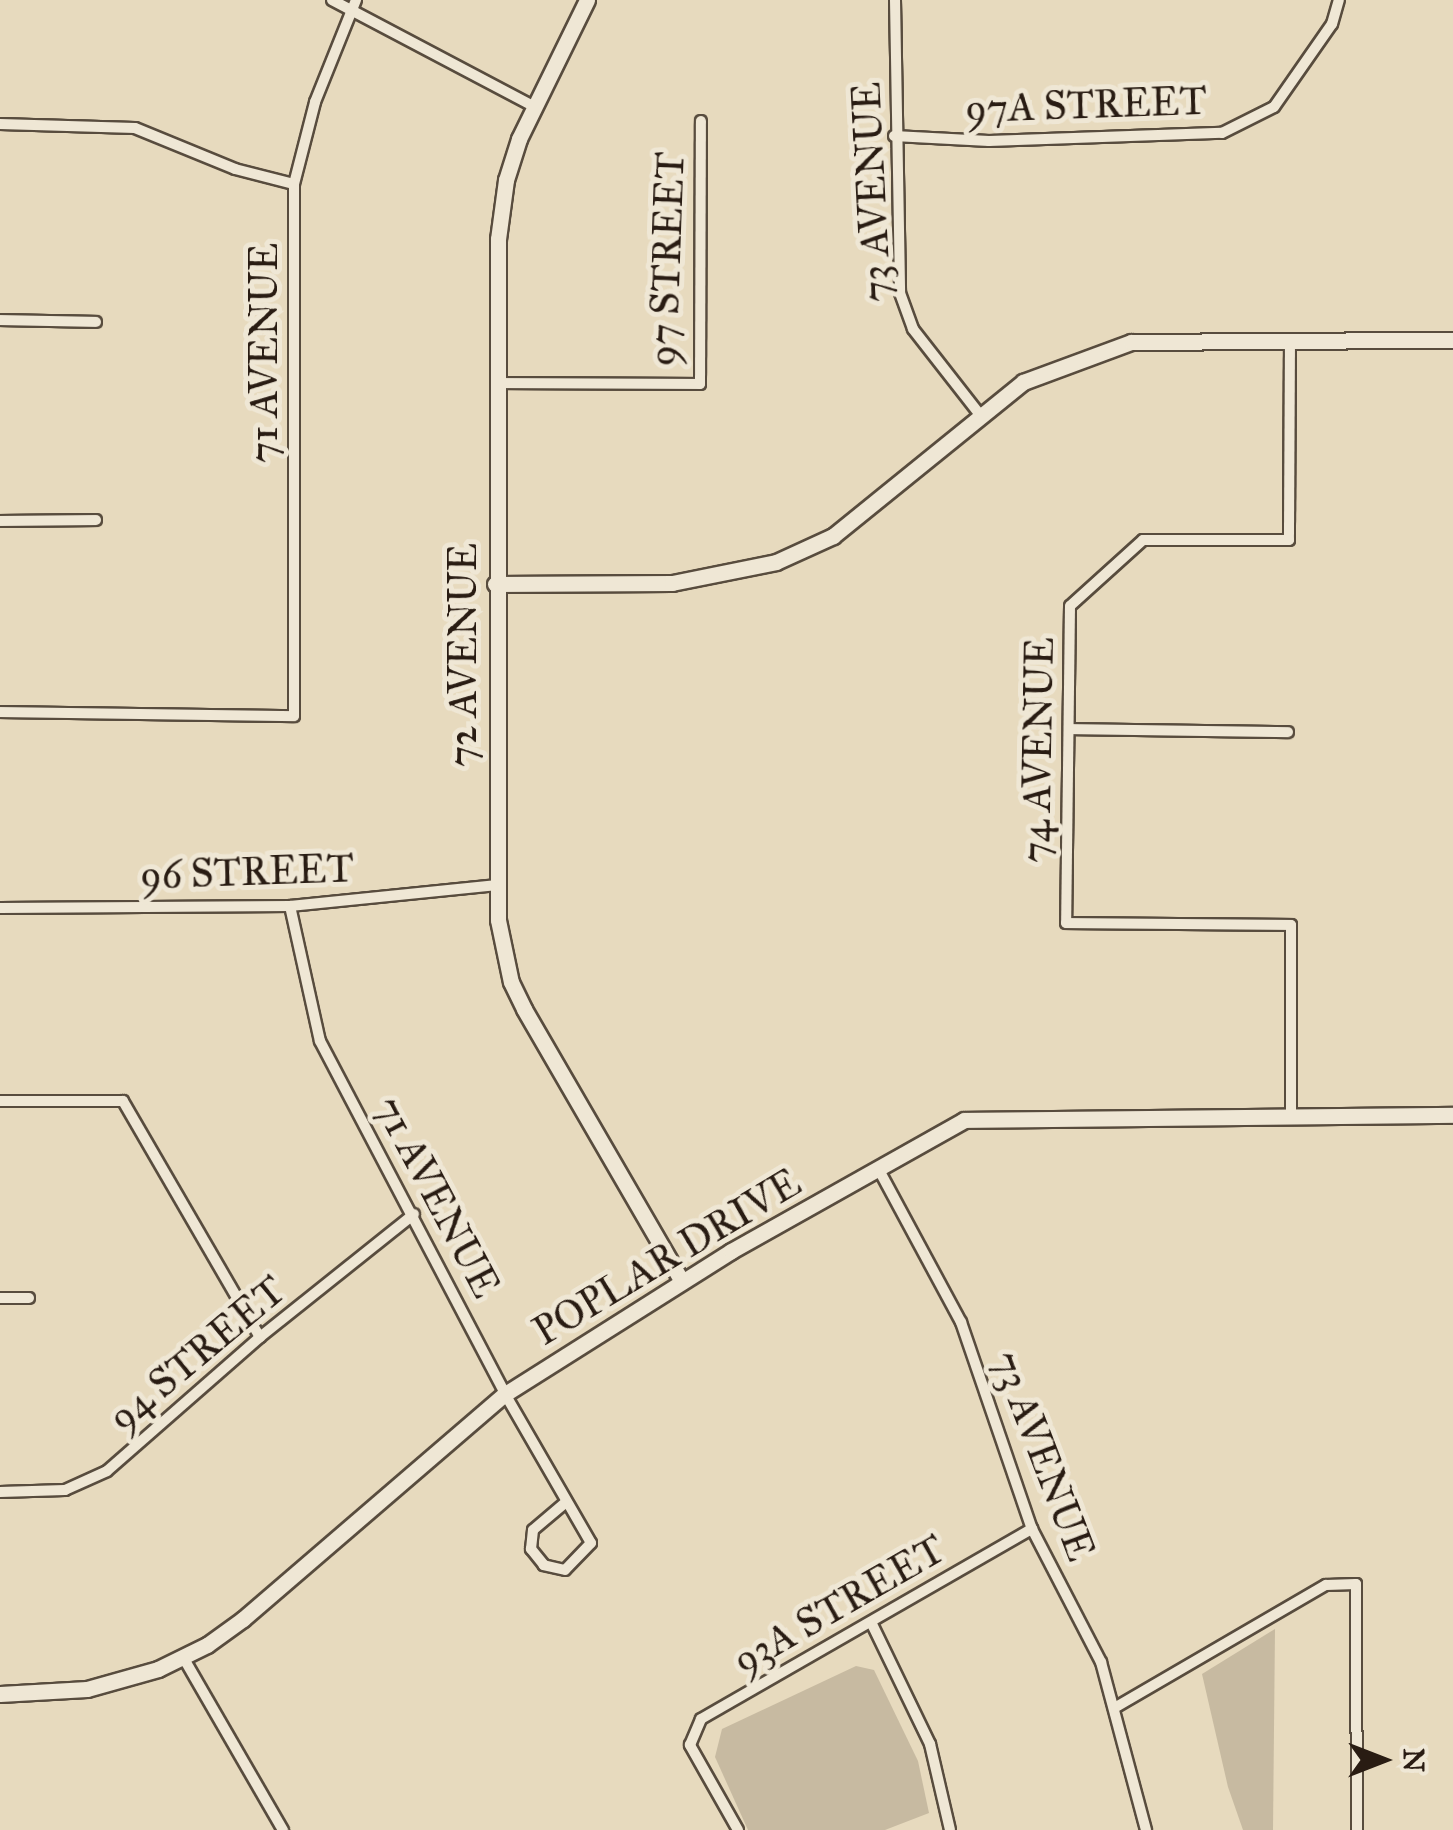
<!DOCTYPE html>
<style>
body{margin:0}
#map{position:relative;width:1453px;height:1830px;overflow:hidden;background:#e7dabe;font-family:"IM FELL Great Primer",serif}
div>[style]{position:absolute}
.green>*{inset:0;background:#c7baa1}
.roads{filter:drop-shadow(2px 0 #584c3e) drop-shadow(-2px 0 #584c3e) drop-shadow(0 2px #584c3e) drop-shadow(0 -2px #584c3e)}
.street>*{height:10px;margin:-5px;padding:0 5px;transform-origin:5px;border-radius:5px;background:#efe7d5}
.secondary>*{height:15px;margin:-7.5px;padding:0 7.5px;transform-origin:7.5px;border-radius:7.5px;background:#efe7d5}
span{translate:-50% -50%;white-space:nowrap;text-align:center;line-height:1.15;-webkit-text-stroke:10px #efe7d5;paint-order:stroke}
.street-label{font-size:40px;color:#291c13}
.north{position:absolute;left:1333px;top:1710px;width:100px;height:100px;-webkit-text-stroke:8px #efe7d5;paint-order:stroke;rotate:90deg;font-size:28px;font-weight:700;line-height:40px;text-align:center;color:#291c13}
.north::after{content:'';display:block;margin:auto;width:35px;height:45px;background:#291c13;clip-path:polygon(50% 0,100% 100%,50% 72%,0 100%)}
</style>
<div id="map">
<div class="green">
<i style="clip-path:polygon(1275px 1629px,1273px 1830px,1243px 1830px,1228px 1787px,1202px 1674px)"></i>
<i style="clip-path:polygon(856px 1666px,874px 1670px,918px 1761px,929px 1813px,885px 1830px,748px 1830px,715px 1757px,722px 1729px)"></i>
</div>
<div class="roads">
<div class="street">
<i style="left:332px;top:0;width:227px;rotate:27.8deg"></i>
<i style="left:895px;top:0;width:293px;rotate:89deg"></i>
<i style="left:900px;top:293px;width:38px;rotate:70deg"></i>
<i style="left:913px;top:329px;width:110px;rotate:52deg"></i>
<i style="left:0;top:124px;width:135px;rotate:1.7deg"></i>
<i style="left:135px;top:128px;width:108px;rotate:22.3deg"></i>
<i style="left:235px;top:169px;width:61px;rotate:14.3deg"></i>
<i style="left:894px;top:136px;width:95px;rotate:3deg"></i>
<i style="left:989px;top:141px;width:233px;rotate:-2deg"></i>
<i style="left:1222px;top:133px;width:58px;rotate:-26.6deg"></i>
<i style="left:1274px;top:107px;width:101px;rotate:-55.1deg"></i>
<i style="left:1332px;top:24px;width:25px;rotate:-74deg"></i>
<i style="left:0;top:320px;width:96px;rotate:1.2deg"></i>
<i style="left:1290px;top:340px;width:200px;rotate:90.3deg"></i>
<i style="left:1289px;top:540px;width:146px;rotate:180deg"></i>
<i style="left:1143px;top:540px;width:98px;rotate:137.9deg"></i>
<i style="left:1070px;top:606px;width:317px;rotate:90.7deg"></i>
<i style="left:1066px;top:923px;width:225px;rotate:0.5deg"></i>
<i style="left:1291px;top:925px;width:191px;rotate:90deg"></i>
<i style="left:496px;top:383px;width:204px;rotate:0.3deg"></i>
<i style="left:700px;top:384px;width:263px;rotate:-89.8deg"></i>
<i style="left:0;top:521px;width:96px;rotate:-0.6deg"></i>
<i style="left:0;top:712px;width:294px;rotate:0.8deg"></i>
<i style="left:294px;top:716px;width:532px;rotate:-90deg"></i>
<i style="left:294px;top:184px;width:85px;rotate:-75.6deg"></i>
<i style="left:315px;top:102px;width:110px;rotate:-68.1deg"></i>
<i style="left:1069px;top:729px;width:219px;rotate:0.8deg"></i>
<i style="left:290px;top:906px;width:138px;rotate:77.5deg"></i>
<i style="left:320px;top:1041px;width:399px;rotate:62.3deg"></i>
<i style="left:505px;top:1394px;width:172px;rotate:60deg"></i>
<i style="left:591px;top:1543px;width:37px;rotate:134deg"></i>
<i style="left:565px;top:1570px;width:22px;rotate:-167deg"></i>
<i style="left:544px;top:1565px;width:21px;rotate:-129deg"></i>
<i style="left:531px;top:1549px;width:19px;rotate:-84deg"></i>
<i style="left:533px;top:1530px;width:42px;rotate:-40.2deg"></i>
<i style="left:0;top:908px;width:290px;rotate:-0.4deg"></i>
<i style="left:290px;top:906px;width:206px;rotate:-5.8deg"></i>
<i style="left:0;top:1101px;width:123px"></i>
<i style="left:123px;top:1101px;width:273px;rotate:59.9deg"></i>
<i style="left:879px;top:1170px;width:173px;rotate:61.7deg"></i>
<i style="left:961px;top:1322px;width:219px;rotate:71.1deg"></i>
<i style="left:1032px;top:1529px;width:150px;rotate:62.6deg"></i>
<i style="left:1101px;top:1662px;width:174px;rotate:75deg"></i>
<i style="left:0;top:1298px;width:29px"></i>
<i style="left:0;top:1492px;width:65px;rotate:-1.8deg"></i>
<i style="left:65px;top:1490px;width:46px;rotate:-24.3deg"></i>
<i style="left:107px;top:1471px;width:203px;rotate:-41.2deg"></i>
<i style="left:260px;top:1337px;width:197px;rotate:-38.6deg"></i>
<i style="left:871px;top:1622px;width:136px;rotate:64.2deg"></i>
<i style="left:930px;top:1744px;width:88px;rotate:76.9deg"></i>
<i style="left:183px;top:1657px;width:200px;rotate:60deg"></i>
<i style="left:1116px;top:1707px;width:243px;rotate:-30.2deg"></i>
<i style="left:1326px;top:1585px;width:30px;rotate:-2deg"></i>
<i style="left:1356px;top:1584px;width:246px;rotate:89.8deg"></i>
<i style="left:738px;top:1830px;width:98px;rotate:-119.5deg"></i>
<i style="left:690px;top:1745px;width:28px;rotate:-67deg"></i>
<i style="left:701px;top:1719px;width:382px;rotate:-29.9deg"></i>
</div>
<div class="secondary">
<i style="left:587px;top:0;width:155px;rotate:116.1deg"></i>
<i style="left:519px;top:139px;width:43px;rotate:107.6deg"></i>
<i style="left:506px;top:180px;width:60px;rotate:97.7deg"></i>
<i style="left:498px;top:239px;width:681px;rotate:90deg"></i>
<i style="left:498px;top:920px;width:63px;rotate:78.2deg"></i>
<i style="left:511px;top:982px;width:30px;rotate:64deg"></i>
<i style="left:524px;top:1009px;width:315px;rotate:59.9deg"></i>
<i style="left:495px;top:584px;width:177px;rotate:-0.3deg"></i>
<i style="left:672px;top:583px;width:106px;rotate:-11.4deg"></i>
<i style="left:776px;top:562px;width:63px;rotate:-24.5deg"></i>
<i style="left:833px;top:536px;width:245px;rotate:-39deg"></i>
<i style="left:1023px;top:382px;width:115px;rotate:-20.3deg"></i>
<i style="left:1131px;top:342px;width:322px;rotate:-0.4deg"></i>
<i style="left:0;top:1694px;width:87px;rotate:-3.3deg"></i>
<i style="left:87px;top:1689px;width:74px;rotate:-15.7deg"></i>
<i style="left:158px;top:1669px;width:55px;rotate:-26.1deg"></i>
<i style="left:207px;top:1645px;width:44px;rotate:-35.8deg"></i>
<i style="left:243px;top:1619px;width:345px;rotate:-40.7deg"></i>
<i style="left:505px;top:1394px;width:267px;rotate:-32.3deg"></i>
<i style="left:731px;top:1251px;width:267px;rotate:-29.3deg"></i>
<i style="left:964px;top:1120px;width:489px;rotate:-0.6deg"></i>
</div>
</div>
<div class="street-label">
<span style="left:1086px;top:105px;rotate:-2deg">97A STREET</span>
<span style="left:872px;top:192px;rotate:-93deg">73 AVENUE</span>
<span style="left:667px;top:259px;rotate:-88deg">97 STREET</span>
<span style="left:264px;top:353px;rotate:-90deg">71 AVENUE</span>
<span style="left:463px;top:655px;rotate:-90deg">72 AVENUE</span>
<span style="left:1038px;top:750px;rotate:-89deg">74 AVENUE</span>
<span style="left:247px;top:872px;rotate:-2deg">96 STREET</span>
<span style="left:437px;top:1197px;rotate:62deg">71 AVENUE</span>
<span style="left:667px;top:1257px;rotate:-31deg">POPLAR DRIVE</span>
<span style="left:197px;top:1354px;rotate:-40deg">94 STREET</span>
<span style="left:1043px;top:1456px;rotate:69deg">73 AVENUE</span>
<span style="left:839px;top:1605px;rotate:-30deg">93A STREET</span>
</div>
<div class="north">N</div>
</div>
